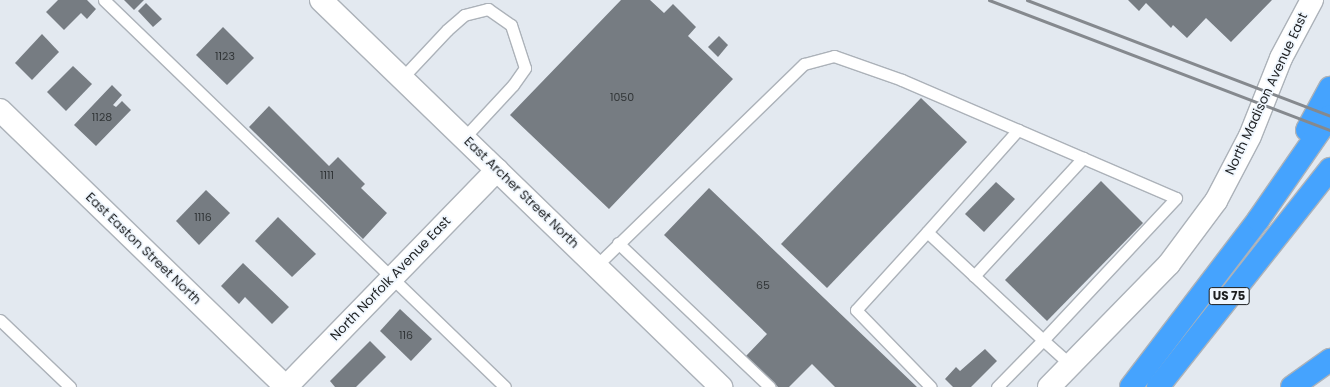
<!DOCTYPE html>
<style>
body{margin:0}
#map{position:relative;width:1330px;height:387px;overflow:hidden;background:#e3e9f0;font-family:Poppins,sans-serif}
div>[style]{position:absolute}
.building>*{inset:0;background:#767c82}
.roads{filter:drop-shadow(1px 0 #acb2b9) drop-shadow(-1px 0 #acb2b9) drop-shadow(0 1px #acb2b9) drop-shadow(0 -1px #acb2b9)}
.service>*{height:11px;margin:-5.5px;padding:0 5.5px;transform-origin:5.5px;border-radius:5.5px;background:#fff}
.minor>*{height:22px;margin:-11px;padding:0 11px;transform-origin:11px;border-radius:11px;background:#fff}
.tertiary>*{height:22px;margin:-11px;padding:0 11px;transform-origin:11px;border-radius:11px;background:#fff}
.motorway>*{height:22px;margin:-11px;padding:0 11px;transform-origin:11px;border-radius:11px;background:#45a3fe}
.rail>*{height:3px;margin:-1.5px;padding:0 1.5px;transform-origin:1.5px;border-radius:1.5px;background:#85898e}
span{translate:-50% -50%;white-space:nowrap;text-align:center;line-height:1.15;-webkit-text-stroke:3.5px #f0f7fe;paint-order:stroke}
.number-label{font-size:11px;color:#323638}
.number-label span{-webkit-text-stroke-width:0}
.shield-label span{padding:1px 3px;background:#f0f7fe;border:1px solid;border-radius:3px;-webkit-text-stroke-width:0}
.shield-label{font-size:12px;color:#1c1e20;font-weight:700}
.street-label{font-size:13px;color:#1c1e20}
</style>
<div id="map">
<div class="building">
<i style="clip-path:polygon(58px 0,87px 0,96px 9px,87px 19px,81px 13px,64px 30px,46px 12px)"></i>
<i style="clip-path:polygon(124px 0,144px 0,134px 10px)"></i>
<i style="clip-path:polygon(621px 0,650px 0,664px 13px,673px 4px,696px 27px,688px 36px,733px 79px,609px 209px,510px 115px)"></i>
<i style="clip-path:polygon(1128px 0,1272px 0,1231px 42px,1206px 18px,1187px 38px,1173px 25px,1171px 28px,1146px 3px,1139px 11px)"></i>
<i style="clip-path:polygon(146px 3px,162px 19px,153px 27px,138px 11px)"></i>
<i style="clip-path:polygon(223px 27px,254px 58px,227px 85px,196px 55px)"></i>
<i style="clip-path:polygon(42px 34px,59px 52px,32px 80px,15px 63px)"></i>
<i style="clip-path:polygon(719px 36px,728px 45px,718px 57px,708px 47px)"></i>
<i style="clip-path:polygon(73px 66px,92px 84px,66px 111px,47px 92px)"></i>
<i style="clip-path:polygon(112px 85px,122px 95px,113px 105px,116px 107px,122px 101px,131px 110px,96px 146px,74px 125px)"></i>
<i style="clip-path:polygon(921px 98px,967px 142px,827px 288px,781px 244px)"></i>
<i style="clip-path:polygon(269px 106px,329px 166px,338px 157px,365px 184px,361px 188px,387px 213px,363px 239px,249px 127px)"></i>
<i style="clip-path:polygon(1101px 181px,1143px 223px,1047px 321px,1005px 280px)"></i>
<i style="clip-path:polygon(996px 182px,1015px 199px,984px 232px,965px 214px)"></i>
<i style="clip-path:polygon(709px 188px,917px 387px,835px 387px,812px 364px,789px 387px,778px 387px,746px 356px,767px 334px,664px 235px)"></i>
<i style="clip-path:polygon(206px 190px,230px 213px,199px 245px,176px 221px)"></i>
<i style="clip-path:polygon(278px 217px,316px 254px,292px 277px,255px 241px)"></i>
<i style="clip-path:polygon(243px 263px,289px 307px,272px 324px,245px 297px,239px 304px,221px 286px)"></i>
<i style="clip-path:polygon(400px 309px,432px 339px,411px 361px,380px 331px)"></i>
<i style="clip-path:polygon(370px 341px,386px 357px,356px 387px,335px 387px,330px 381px)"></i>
<i style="clip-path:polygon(985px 349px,997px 361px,971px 387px,953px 387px,945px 379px,956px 367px,960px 371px)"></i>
</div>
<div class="roads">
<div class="service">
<i style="left:104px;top:0;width:557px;rotate:43.98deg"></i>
<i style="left:402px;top:78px;width:66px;rotate:-46.8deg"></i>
<i style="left:447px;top:30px;width:23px;rotate:-41deg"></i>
<i style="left:464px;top:15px;width:25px;rotate:-14deg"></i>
<i style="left:488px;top:9px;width:28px;rotate:35deg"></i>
<i style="left:511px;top:25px;width:45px;rotate:72deg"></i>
<i style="left:525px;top:68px;width:21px;rotate:125deg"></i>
<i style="left:513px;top:85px;width:72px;rotate:132.8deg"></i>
<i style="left:927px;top:232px;width:105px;rotate:132.3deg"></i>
<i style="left:856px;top:310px;width:107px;rotate:45.8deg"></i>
<i style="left:618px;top:243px;width:209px;rotate:43.5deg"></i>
<i style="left:596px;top:266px;width:290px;rotate:-44.2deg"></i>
<i style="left:804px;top:64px;width:31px;rotate:-15deg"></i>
<i style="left:834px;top:56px;width:72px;rotate:19.4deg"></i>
<i style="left:902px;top:80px;width:298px;rotate:23.3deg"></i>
<i style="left:1176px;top:198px;width:195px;rotate:133.1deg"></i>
<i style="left:1043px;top:340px;width:38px;rotate:42deg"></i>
<i style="left:974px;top:276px;width:161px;rotate:-47.3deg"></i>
<i style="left:0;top:320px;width:97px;rotate:43.7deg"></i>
<i style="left:997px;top:387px;width:66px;rotate:-45.6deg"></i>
<i style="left:1043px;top:340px;width:158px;rotate:-137deg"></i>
<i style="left:927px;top:232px;width:137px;rotate:-48.3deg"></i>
</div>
<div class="minor">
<i style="left:0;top:110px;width:398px;rotate:44.1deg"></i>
<i style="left:286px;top:387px;width:303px;rotate:-45.8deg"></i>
</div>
<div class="tertiary">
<i style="left:321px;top:0;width:557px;rotate:44.05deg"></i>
<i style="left:1049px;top:387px;width:172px;rotate:-45.7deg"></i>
<i style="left:1169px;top:264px;width:79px;rotate:-53.3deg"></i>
<i style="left:1216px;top:201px;width:73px;rotate:-62.4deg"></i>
<i style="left:1250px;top:136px;width:84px;rotate:-68.3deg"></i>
<i style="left:1281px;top:58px;width:66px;rotate:-61.9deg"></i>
</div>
<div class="motorway">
<i style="left:1307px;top:130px;width:48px;rotate:-61.3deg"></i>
<i style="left:1131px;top:387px;width:210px;rotate:-52.7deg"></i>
<i style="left:1258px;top:220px;width:126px;rotate:-55.3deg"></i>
<i style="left:1158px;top:387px;width:278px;rotate:-51.7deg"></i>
<i style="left:1292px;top:387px;width:47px;rotate:-35.4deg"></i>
</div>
</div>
<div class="rail">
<i style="left:989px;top:0;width:365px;rotate:20.9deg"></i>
<i style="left:1027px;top:0;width:324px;rotate:20.9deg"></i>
</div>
<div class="number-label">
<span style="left:225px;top:56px">1123</span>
<span style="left:622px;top:97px">1050</span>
<span style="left:102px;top:117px">1128</span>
<span style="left:327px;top:175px">1111</span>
<span style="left:203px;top:217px">1116</span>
<span style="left:763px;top:285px">65</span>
<span style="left:406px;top:335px">116</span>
</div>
<div class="shield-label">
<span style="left:1229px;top:296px">US 75</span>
</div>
<div class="street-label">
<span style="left:1267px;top:94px;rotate:-65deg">North Madison Avenue East</span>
<span style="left:521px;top:193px;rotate:44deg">East Archer Street North</span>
<span style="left:143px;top:249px;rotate:44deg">East Easton Street North</span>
<span style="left:391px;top:279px;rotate:-46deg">North Norfolk Avenue East</span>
</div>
</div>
